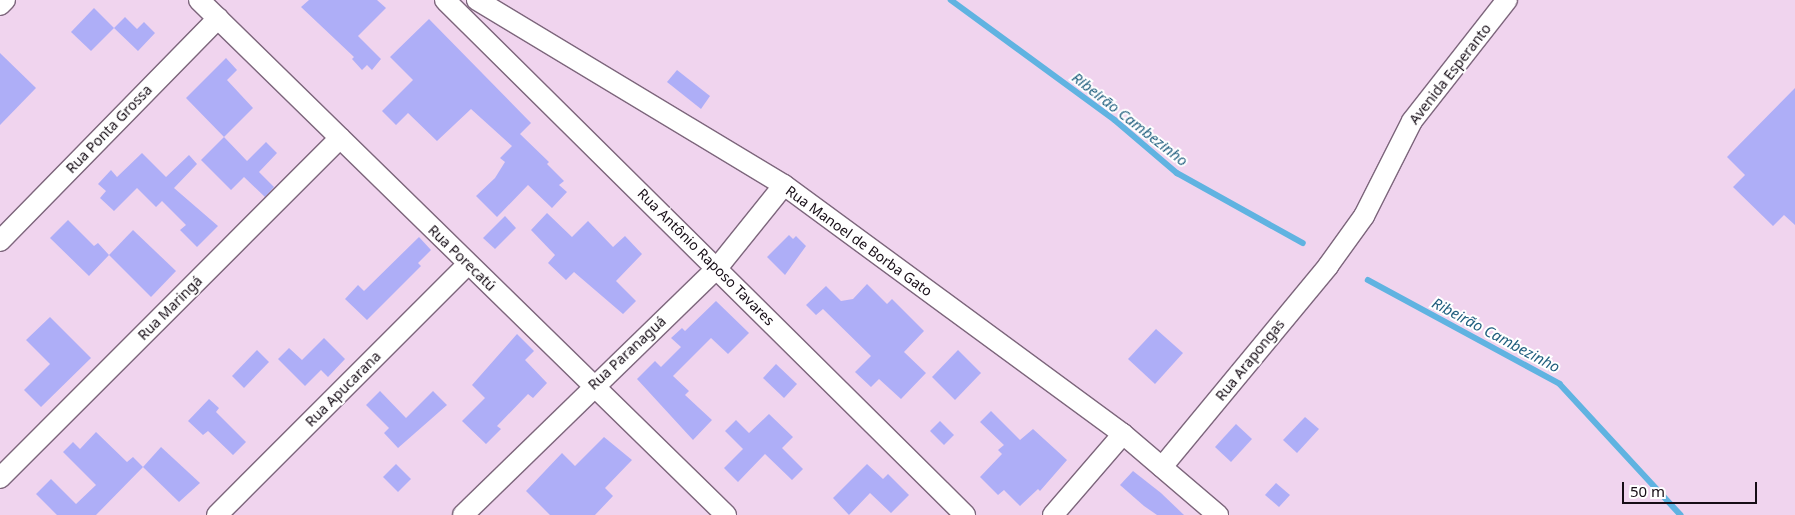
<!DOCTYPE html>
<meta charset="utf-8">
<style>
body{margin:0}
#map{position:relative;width:1795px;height:515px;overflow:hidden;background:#f0d4ee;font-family:"Noto Sans",sans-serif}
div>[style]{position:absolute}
.stream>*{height:5.5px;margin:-2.75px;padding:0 2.75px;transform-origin:2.75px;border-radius:2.75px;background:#60b3e1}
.building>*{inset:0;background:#aeaef7}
.roads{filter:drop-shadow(1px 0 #7d667c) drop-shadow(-1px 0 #7d667c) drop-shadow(0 1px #7d667c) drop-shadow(0 -1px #7d667c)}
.minor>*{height:20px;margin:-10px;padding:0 10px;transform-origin:10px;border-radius:10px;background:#fff}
span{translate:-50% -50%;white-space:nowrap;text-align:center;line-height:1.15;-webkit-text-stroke:4px #fff;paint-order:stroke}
.street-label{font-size:14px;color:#160d16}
.water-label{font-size:15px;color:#1f5e7e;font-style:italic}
.scale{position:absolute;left:1622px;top:482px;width:135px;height:22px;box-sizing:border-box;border:2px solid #160d16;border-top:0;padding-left:6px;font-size:15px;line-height:18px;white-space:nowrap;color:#160d16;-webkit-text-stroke:4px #fff;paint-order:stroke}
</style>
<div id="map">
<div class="stream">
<i style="left:951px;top:0;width:203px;rotate:36.2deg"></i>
<i style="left:1115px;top:120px;width:82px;rotate:40.5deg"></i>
<i style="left:1177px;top:173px;width:144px;rotate:29.1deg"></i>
<i style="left:1368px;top:280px;width:218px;rotate:28.4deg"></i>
<i style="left:1560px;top:384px;width:178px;rotate:47.3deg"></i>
</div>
<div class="building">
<i style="clip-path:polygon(309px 0,377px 0,386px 8px,358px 36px,381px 59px,372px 70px,367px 65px,362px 70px,352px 59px,354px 57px,301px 7px)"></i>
<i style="clip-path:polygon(94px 8px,114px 28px,91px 51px,71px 32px)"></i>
<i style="clip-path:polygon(125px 17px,137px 29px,144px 22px,155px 33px,138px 51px,114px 28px)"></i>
<i style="clip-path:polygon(429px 19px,531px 123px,520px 134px,549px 162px,547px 164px,564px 181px,559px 185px,567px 192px,552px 208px,528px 185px,497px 217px,476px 196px,495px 178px,505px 162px,500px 158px,512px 146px,471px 109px,437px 141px,408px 113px,396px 125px,382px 111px,413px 80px,390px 57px)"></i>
<i style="clip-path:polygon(0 53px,36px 88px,0 125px)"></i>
<i style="clip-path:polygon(226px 58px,237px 70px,227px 80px,253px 108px,224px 137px,186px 98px)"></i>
<i style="clip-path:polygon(677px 70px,710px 96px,701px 109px,667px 82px)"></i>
<i style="clip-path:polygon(1795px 88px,1795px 225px,1784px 215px,1773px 226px,1733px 187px,1745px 175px,1727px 157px)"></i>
<i style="clip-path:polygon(224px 137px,247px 161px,266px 142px,277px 153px,259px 172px,274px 187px,265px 197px,244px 177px,231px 190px,201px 160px)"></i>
<i style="clip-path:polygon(142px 153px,166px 177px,189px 155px,197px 164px,174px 188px,218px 226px,197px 247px,180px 230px,186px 225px,162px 201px,156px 207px,137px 188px,114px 211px,100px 198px,106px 191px,98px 184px,111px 170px,117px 177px)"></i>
<i style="clip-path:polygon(547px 213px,572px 237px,588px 221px,613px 247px,625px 236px,642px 254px,616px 281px,636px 301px,623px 314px,574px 272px,566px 280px,548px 263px,555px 255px,531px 230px)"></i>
<i style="clip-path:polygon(505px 216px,516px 228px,495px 249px,483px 238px)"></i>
<i style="clip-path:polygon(68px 220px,94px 246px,98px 243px,109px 255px,89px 276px,50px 238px)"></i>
<i style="clip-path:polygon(133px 230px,176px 271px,151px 297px,109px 255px)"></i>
<i style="clip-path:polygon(789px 235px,793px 239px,796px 236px,806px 246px,785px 275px,767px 257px)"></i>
<i style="clip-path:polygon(419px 237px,431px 250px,418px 263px,421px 266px,367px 320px,345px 299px,358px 285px,364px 291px)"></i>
<i style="clip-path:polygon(867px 284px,887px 304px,892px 299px,924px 331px,904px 352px,926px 373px,901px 399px,879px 379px,871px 387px,855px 372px,871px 356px,823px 309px,816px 315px,806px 305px,826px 286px,841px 301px,853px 299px)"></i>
<i style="clip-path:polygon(716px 301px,749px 333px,728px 354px,711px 338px,673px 376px,689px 391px,685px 395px,712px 420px,693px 440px,637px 379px,655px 361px,661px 367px,681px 347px,671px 338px,682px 328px,685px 331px)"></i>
<i style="clip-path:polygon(50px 317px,91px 358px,41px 407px,24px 390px,50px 364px,26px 340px)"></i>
<i style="clip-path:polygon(1156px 329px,1183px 353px,1155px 384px,1128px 359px)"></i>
<i style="clip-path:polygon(517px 334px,534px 351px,525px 360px,547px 383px,533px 398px,528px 394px,497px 426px,501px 429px,486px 444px,462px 421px,485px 398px,472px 385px)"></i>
<i style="clip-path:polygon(324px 338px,345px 359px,328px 377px,321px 370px,305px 386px,278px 359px,289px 348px,302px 360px)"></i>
<i style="clip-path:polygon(257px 350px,269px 362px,244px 388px,232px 376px)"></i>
<i style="clip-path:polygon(958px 350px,981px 373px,955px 400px,932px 377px)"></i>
<i style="clip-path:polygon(776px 364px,797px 384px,784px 398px,763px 378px)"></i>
<i style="clip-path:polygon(380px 391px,406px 418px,433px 391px,447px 405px,398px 448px,384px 433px,389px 428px,366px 405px)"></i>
<i style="clip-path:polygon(209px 399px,219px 408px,216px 412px,246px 442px,233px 455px,208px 431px,203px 435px,188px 421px)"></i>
<i style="clip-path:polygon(991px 411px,1020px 440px,1033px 429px,1067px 460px,1040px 491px,1038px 489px,1020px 506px,1004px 490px,998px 495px,980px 477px,1002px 454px,998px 450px,1004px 445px,980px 422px)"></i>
<i style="clip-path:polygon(769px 414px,793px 437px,782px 448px,803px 469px,792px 480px,765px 454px,738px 482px,724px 468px,743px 449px,725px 431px,736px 420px,749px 433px)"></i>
<i style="clip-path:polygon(1305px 417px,1319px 429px,1297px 453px,1283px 440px)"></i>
<i style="clip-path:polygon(940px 421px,954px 435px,944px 445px,930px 431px)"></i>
<i style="clip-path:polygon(1236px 424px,1252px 439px,1231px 462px,1215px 447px)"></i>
<i style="clip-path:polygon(96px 432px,127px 462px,133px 457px,143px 467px,96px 515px,57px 515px,36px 494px,51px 479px,76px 504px,96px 485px,63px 452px,73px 442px,80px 449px)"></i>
<i style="clip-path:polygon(604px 437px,632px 460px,605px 488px,613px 496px,595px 515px,550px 515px,526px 491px,562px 453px,575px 466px)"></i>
<i style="clip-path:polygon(161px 447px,200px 483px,179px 502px,143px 467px)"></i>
<i style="clip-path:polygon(396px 464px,411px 479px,398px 492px,383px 477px)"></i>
<i style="clip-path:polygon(867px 464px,883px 479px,888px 474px,909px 495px,891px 513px,870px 493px,849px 515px,833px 498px)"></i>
<i style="clip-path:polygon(1133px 471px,1161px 493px,1184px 515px,1157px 515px,1144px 506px,1120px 485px)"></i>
<i style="clip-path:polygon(1276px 483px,1290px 495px,1279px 507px,1265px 495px)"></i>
</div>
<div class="roads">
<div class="minor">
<i style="left:199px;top:0;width:737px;rotate:44.34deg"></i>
<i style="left:445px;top:0;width:732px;rotate:44.72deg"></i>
<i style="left:477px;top:0;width:358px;rotate:31.1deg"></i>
<i style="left:784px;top:185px;width:421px;rotate:36.3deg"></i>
<i style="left:1123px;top:434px;width:125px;rotate:40.5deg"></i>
<i style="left:0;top:5px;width:7px;rotate:-45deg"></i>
<i style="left:0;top:241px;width:312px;rotate:-45.6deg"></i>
<i style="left:1162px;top:467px;width:261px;rotate:-50.4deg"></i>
<i style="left:1328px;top:266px;width:62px;rotate:-54.2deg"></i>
<i style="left:1364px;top:216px;width:106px;rotate:-63.2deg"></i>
<i style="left:1412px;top:121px;width:154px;rotate:-51.9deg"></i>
<i style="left:0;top:478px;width:481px;rotate:-45deg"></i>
<i style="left:217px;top:515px;width:355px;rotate:-45deg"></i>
<i style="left:463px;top:515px;width:356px;rotate:-44.2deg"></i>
<i style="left:718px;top:267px;width:105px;rotate:-51.2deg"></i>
<i style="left:1053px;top:515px;width:107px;rotate:-49.2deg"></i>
</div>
</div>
<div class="street-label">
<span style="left:1450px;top:74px;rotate:-52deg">Avenida Esperanto</span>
<span style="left:109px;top:129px;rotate:-46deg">Rua Ponta Grossa</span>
<span style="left:859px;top:241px;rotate:36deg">Rua Manoel de Borba Gato</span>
<span style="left:706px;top:257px;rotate:45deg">Rua Antônio Raposo Tavares</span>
<span style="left:462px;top:258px;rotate:44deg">Rua Porecatú</span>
<span style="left:170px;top:308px;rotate:-45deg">Rua Maringá</span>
<span style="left:627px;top:353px;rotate:-43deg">Rua Paranaguá</span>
<span style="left:1250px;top:360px;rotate:-51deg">Rua Arapongas</span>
<span style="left:343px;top:389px;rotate:-45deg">Rua Apucarana</span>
</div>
<div class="water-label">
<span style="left:1130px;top:119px;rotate:38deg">Ribeirão Cambezinho</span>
<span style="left:1496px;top:335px;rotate:28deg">Ribeirão Cambezinho</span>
</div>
<div class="scale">50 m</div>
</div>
